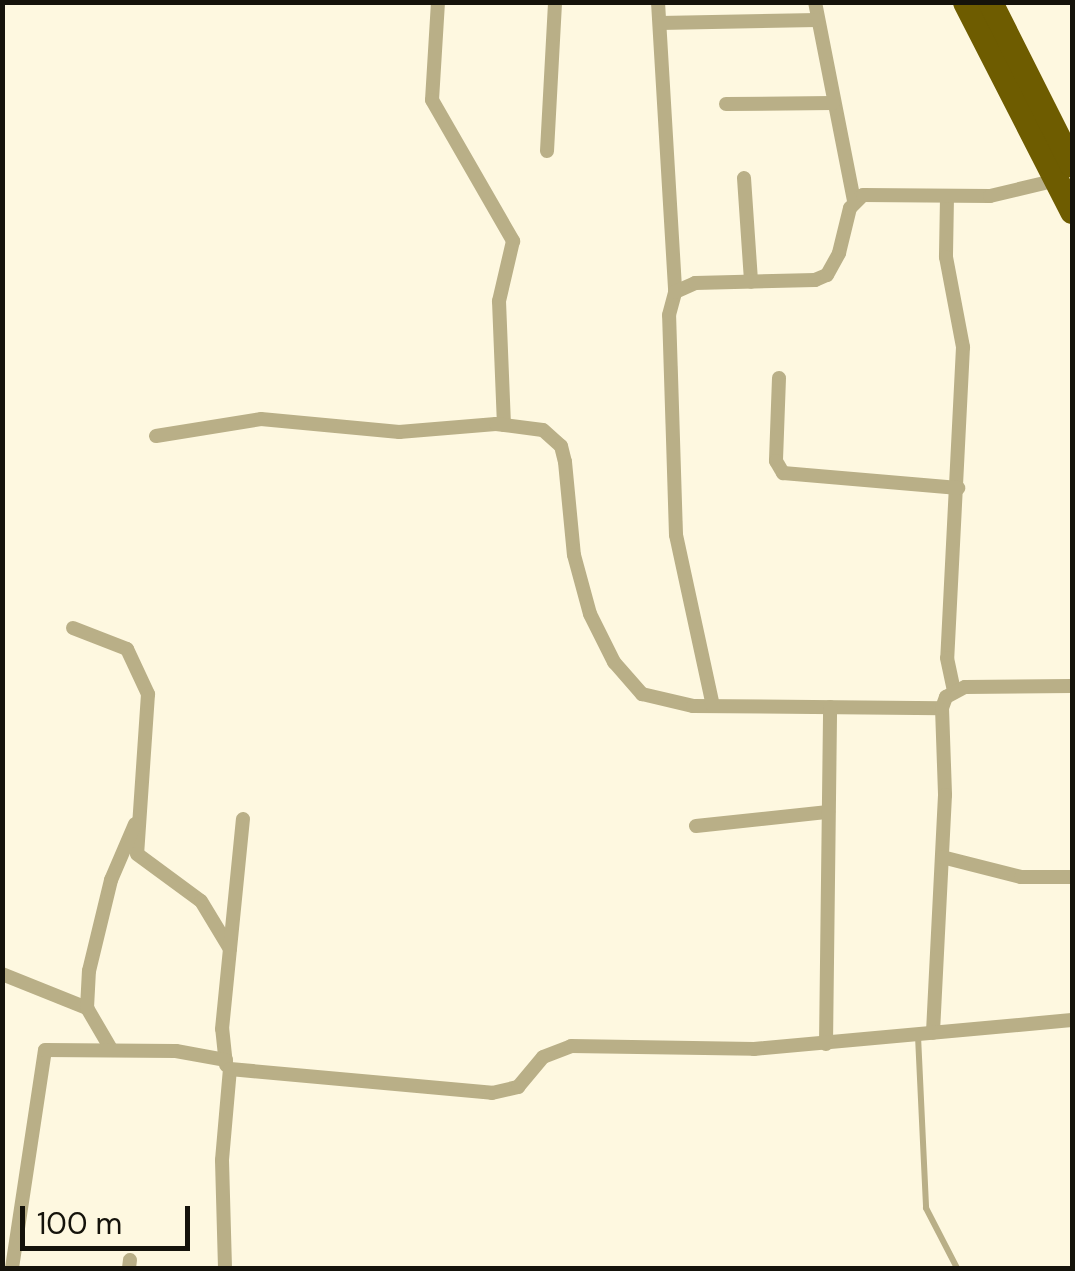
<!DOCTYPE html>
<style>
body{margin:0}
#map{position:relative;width:1075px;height:1271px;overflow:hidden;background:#fef8e0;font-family:"DM Sans",sans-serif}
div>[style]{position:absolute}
.lane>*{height:6px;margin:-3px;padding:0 3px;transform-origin:3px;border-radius:3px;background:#b9af87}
.street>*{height:14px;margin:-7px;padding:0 7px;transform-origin:7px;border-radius:7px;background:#b9af87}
.highway>*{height:25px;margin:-12.5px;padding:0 12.5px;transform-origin:12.5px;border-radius:12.5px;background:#6e5c00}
span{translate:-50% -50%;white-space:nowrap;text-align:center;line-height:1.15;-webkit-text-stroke:8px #fef8e0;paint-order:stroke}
.frame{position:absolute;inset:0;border:5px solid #15130b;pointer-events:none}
.scale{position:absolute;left:20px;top:1206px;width:170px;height:45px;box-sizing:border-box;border:5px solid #15130b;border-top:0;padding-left:12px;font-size:30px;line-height:35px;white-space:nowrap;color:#15130b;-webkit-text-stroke:8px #fef8e0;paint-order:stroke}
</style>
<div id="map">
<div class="lane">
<i style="left:918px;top:1036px;width:172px;rotate:87.3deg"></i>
<i style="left:926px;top:1208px;width:68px;rotate:62.7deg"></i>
</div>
<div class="street">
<i style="left:438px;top:2px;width:98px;rotate:93.5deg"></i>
<i style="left:432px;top:100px;width:163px;rotate:60.1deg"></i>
<i style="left:513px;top:241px;width:62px;rotate:103.1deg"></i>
<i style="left:499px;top:301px;width:124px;rotate:87.7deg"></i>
<i style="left:658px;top:2px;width:290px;rotate:86.6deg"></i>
<i style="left:815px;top:2px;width:203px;rotate:78.9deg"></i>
<i style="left:660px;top:23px;width:157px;rotate:-1.1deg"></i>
<i style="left:726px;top:104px;width:107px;rotate:-0.5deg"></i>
<i style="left:547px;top:151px;width:149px;rotate:-86.9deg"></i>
<i style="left:744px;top:178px;width:104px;rotate:86.1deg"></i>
<i style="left:947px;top:197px;width:60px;rotate:91deg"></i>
<i style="left:946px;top:257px;width:92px;rotate:79.3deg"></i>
<i style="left:963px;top:347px;width:311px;rotate:92.9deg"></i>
<i style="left:947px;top:658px;width:33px;rotate:78deg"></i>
<i style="left:779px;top:378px;width:83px;rotate:92.1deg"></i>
<i style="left:776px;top:461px;width:14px;rotate:60deg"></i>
<i style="left:783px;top:473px;width:176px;rotate:4.9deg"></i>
<i style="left:156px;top:436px;width:106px;rotate:-9.2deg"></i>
<i style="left:261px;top:419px;width:139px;rotate:5.4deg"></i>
<i style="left:399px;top:432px;width:97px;rotate:-4.7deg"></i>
<i style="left:496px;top:424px;width:47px;rotate:7.3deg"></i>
<i style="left:543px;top:430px;width:24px;rotate:42deg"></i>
<i style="left:561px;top:446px;width:16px;rotate:76deg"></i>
<i style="left:565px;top:462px;width:93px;rotate:84.5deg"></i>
<i style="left:574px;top:555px;width:61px;rotate:74.8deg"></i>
<i style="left:590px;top:614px;width:54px;rotate:63.4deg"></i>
<i style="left:614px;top:662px;width:43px;rotate:48.8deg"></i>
<i style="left:642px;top:694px;width:52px;rotate:13.2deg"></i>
<i style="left:693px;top:706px;width:249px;rotate:0.5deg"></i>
<i style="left:942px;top:708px;width:87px;rotate:88deg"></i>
<i style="left:945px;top:795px;width:238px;rotate:92.9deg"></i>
<i style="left:73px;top:628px;width:58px;rotate:21.3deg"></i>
<i style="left:127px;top:649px;width:50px;rotate:65deg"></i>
<i style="left:148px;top:694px;width:160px;rotate:93.9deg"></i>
<i style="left:137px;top:854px;width:79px;rotate:36.3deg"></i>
<i style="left:201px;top:901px;width:56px;rotate:58.9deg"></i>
<i style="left:713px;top:706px;width:175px;rotate:-102.2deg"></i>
<i style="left:676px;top:535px;width:220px;rotate:-91.8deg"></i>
<i style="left:669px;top:315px;width:24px;rotate:-75deg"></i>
<i style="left:675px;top:292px;width:22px;rotate:-24deg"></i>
<i style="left:695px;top:283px;width:120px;rotate:-1.4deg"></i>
<i style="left:815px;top:280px;width:13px;rotate:-23deg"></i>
<i style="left:827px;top:275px;width:25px;rotate:-61deg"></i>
<i style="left:839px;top:253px;width:46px;rotate:-76.3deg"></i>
<i style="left:850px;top:208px;width:18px;rotate:-45deg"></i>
<i style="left:863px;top:195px;width:127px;rotate:0.5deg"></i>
<i style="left:990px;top:196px;width:69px;rotate:-13.4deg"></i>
<i style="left:942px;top:708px;width:12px;rotate:-70deg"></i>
<i style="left:946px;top:697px;width:21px;rotate:-28deg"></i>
<i style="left:965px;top:687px;width:107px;rotate:-0.5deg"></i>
<i style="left:696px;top:826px;width:133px;rotate:-6.1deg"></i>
<i style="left:942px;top:857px;width:81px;rotate:14.2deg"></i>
<i style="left:1021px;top:877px;width:51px"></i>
<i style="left:2px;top:974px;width:92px;rotate:21.8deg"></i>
<i style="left:826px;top:1044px;width:337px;rotate:-89.3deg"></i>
<i style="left:111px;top:1049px;width:48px;rotate:-120.3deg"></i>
<i style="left:87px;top:1008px;width:37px;rotate:-87deg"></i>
<i style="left:89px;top:971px;width:94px;rotate:-76.4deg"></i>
<i style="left:111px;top:880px;width:61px;rotate:-66.8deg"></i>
<i style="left:226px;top:1065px;width:36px;rotate:-96deg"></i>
<i style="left:222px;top:1029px;width:211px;rotate:-84.3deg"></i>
<i style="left:12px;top:1268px;width:220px;rotate:-81.4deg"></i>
<i style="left:45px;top:1050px;width:131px;rotate:0.4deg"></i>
<i style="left:176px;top:1051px;width:51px;rotate:10.2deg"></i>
<i style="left:129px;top:1268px;width:8px;rotate:-83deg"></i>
<i style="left:225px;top:1268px;width:108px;rotate:-91.6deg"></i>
<i style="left:222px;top:1160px;width:91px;rotate:-85deg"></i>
<i style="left:230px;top:1069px;width:263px;rotate:5.2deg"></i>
<i style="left:492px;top:1093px;width:27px;rotate:-13deg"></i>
<i style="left:518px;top:1087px;width:39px;rotate:-50deg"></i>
<i style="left:543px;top:1057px;width:30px;rotate:-21deg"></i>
<i style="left:571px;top:1046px;width:183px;rotate:0.9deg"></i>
<i style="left:754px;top:1049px;width:319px;rotate:-5.2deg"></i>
</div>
<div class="highway">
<i style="left:965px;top:2px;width:235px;rotate:62.9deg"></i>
<i style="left:990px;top:2px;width:182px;rotate:63.3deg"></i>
</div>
<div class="frame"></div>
<div class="scale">100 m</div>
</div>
